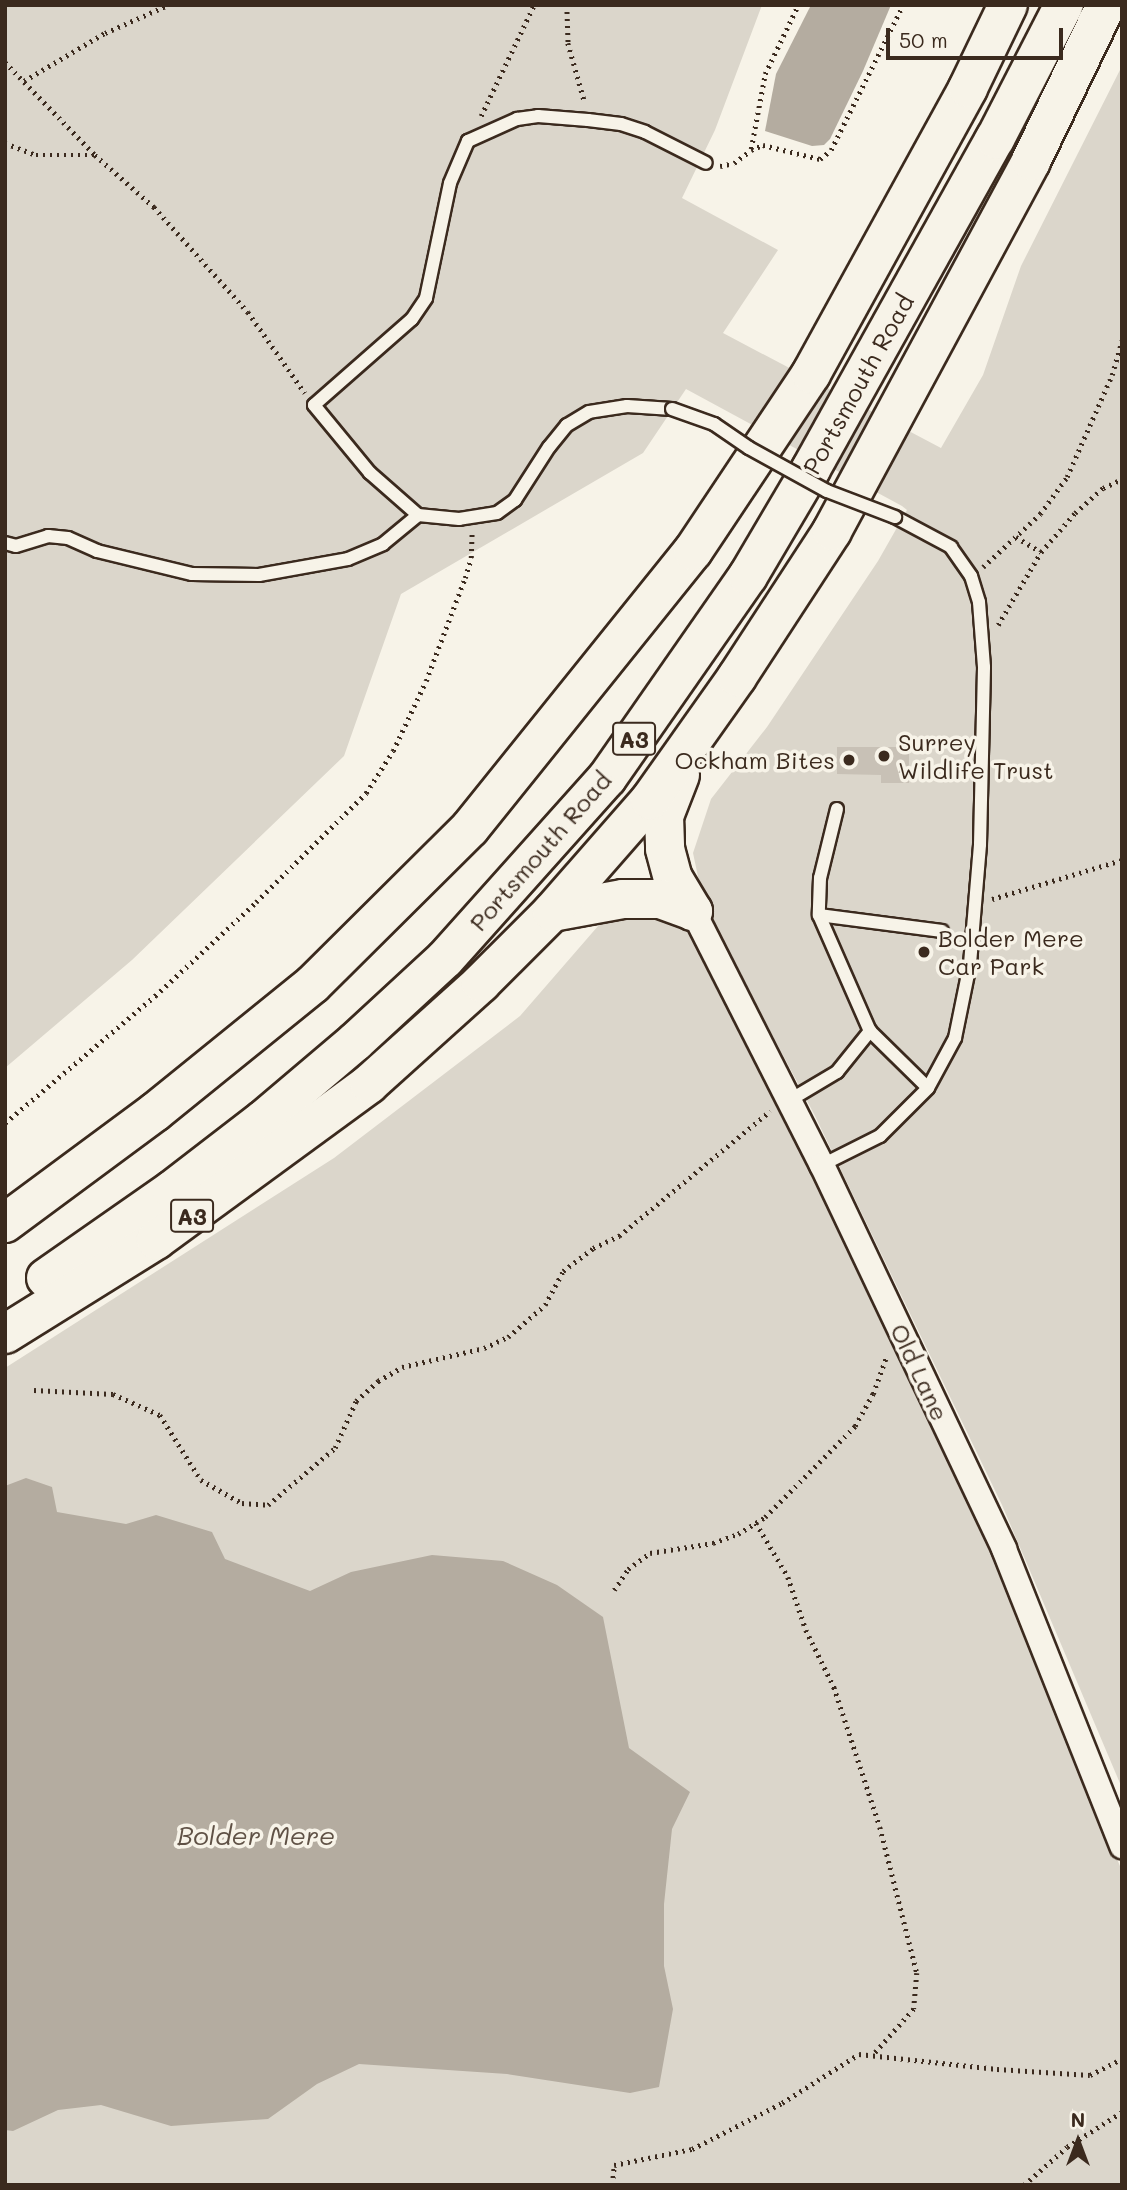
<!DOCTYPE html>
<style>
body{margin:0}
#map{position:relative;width:1127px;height:2190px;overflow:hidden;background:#f7f3e8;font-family:Mali,sans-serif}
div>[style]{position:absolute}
.green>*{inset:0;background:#dbd6cb}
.water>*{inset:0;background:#b4aca0}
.building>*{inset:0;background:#c8c1b6}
.path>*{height:4.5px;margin-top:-2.25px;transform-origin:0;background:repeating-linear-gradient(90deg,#3b2a1e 0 2px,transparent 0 7px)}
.roads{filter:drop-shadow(2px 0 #3b2a1e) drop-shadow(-2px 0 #3b2a1e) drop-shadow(0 2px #3b2a1e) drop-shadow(0 -2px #3b2a1e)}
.service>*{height:12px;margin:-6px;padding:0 6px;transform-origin:6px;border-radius:6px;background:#f7f3e8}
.minor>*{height:24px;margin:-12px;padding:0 12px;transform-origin:12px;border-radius:12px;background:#f7f3e8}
.trunk>*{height:38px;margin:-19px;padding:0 19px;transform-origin:19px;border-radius:19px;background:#f7f3e8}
.bridges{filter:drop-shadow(2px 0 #3b2a1e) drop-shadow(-2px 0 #3b2a1e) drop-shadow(0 2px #3b2a1e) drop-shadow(0 -2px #3b2a1e)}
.service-bridge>*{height:12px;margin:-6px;padding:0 6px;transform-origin:6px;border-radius:6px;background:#f7f3e8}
.dots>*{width:19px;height:19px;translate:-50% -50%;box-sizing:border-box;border:4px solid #f7f3e8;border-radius:50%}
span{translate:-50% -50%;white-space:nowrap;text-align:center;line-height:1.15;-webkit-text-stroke:7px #f7f3e8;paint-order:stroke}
.shield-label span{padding:2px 5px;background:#f7f3e8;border:2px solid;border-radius:5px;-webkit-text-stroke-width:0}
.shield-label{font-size:23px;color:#3b2a1e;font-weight:700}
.street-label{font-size:24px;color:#3b2a1e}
.poi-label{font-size:24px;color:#3b2a1e}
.left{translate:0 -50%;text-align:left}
.right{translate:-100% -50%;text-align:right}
.water-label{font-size:26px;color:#5f5145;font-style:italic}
.frame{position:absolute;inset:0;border:7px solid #3b2a1e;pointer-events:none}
.north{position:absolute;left:1043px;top:2106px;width:70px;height:70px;-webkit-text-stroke:5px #f7f3e8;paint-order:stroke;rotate:0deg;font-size:19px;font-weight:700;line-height:28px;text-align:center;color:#3b2a1e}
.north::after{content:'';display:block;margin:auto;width:24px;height:32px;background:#3b2a1e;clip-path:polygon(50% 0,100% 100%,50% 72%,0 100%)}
.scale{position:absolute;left:886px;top:28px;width:177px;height:32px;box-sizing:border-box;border:4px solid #3b2a1e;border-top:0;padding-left:9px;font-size:21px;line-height:24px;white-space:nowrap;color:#3b2a1e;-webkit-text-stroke:5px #f7f3e8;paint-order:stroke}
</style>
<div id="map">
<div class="green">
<i style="clip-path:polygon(5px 5px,762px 5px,715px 130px,682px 198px,778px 250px,723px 333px,941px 448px,983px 375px,1021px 266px,1122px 66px,1122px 1788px,1002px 1505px,815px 1116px,704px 905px,693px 853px,711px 799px,767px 727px,878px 561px,907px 510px,902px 506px,686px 389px,643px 453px,401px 594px,344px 756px,132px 960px,5px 1068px)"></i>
<i style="clip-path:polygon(655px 917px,686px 924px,826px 1204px,978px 1520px,1122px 1871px,1122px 2185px,5px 2185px,5px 1368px,334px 1158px,520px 1016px,605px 918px)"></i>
</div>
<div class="water">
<i style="clip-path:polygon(811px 5px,891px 5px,863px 71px,830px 139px,824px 145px,812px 146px,765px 131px,776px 74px)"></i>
<i style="clip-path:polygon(26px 1478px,52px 1487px,57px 1512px,126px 1524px,156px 1515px,212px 1532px,225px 1559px,310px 1591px,351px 1572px,432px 1555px,503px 1561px,557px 1585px,603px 1617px,629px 1748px,690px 1792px,672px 1829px,664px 1904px,664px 1966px,673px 2009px,659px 2087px,630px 2093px,507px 2074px,359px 2064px,317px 2084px,268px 2119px,171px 2126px,101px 2105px,58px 2110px,13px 2131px,5px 2130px,5px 1486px)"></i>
</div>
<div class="building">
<i style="clip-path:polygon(837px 747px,909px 747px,909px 783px,881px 783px,881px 775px,837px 774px)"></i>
</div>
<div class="path">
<i style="left:567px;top:5px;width:38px;rotate:88deg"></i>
<i style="left:568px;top:43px;width:62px;rotate:74.2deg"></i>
<i style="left:5px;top:62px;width:129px;rotate:45.9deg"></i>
<i style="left:95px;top:155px;width:79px;rotate:41.4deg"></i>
<i style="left:154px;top:207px;width:141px;rotate:48.2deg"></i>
<i style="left:248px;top:312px;width:99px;rotate:54.9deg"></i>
<i style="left:24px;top:81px;width:94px;rotate:-30.7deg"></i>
<i style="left:105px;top:33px;width:69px;rotate:-24deg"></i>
<i style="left:481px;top:116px;width:123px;rotate:-64.5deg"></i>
<i style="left:5px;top:143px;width:33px;rotate:21deg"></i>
<i style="left:36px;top:155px;width:59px"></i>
<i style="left:751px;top:149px;width:76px;rotate:-79.4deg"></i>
<i style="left:765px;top:74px;width:76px;rotate:-64.4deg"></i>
<i style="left:720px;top:166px;width:14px;rotate:-12deg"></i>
<i style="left:734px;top:163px;width:21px;rotate:-37deg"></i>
<i style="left:751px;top:150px;width:13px;rotate:-23deg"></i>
<i style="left:763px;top:145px;width:59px;rotate:13.8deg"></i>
<i style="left:820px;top:159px;width:14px;rotate:-39deg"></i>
<i style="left:831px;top:150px;width:162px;rotate:-63.6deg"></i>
<i style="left:1016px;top:537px;width:29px;rotate:31deg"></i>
<i style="left:983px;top:567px;width:78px;rotate:-42.9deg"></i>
<i style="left:1040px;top:514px;width:46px;rotate:-53.9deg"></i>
<i style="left:1067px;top:477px;width:111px;rotate:-66.2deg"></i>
<i style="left:1112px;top:375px;width:36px;rotate:-74deg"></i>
<i style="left:998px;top:625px;width:85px;rotate:-59.5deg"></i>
<i style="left:1041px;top:552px;width:52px;rotate:-48.9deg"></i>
<i style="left:1075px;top:513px;width:38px;rotate:-42deg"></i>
<i style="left:1103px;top:488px;width:21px;rotate:-25deg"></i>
<i style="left:992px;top:899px;width:136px;rotate:-16.7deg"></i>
<i style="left:5px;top:1123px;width:197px;rotate:-40.3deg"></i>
<i style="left:155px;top:996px;width:138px;rotate:-42.9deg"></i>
<i style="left:256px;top:902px;width:155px;rotate:-44.7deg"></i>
<i style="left:366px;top:793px;width:50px;rotate:-57.3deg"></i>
<i style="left:393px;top:751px;width:77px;rotate:-64.8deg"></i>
<i style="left:426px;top:681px;width:110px;rotate:-69.3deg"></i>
<i style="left:465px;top:578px;width:21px;rotate:-73deg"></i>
<i style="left:471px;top:558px;width:25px;rotate:-88deg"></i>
<i style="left:34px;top:1390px;width:79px;rotate:2.9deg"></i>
<i style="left:113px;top:1394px;width:51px;rotate:24.1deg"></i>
<i style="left:160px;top:1415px;width:77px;rotate:57.8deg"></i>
<i style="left:201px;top:1480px;width:47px;rotate:29.3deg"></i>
<i style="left:242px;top:1503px;width:26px;rotate:4deg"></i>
<i style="left:268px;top:1505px;width:88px;rotate:-40.4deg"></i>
<i style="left:335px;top:1448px;width:51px;rotate:-65.9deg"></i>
<i style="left:356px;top:1401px;width:30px;rotate:-42deg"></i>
<i style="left:378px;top:1381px;width:28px;rotate:-30deg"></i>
<i style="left:402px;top:1367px;width:84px;rotate:-13deg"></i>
<i style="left:484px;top:1348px;width:26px;rotate:-25deg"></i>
<i style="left:508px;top:1337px;width:49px;rotate:-40.9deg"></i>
<i style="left:545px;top:1305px;width:38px;rotate:-62deg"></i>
<i style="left:563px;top:1271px;width:38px;rotate:-37deg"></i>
<i style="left:593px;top:1248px;width:29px;rotate:-25deg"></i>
<i style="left:619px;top:1236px;width:196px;rotate:-39.6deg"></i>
<i style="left:756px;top:1523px;width:63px;rotate:59.3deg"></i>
<i style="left:788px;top:1577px;width:56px;rotate:71.2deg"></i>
<i style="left:806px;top:1630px;width:64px;rotate:63.8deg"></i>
<i style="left:834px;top:1687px;width:147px;rotate:71.8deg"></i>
<i style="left:880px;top:1827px;width:151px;rotate:75.8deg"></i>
<i style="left:917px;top:1973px;width:36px;rotate:95deg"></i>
<i style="left:914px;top:2009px;width:60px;rotate:131.6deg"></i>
<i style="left:614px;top:1590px;width:25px;rotate:-56deg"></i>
<i style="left:628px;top:1569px;width:27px;rotate:-36deg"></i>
<i style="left:650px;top:1553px;width:64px;rotate:-9deg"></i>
<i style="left:713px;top:1543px;width:27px;rotate:-20deg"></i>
<i style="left:738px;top:1534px;width:32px;rotate:-32deg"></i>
<i style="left:765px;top:1517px;width:128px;rotate:-45.3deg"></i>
<i style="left:855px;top:1426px;width:37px;rotate:-61deg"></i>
<i style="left:873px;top:1394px;width:41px;rotate:-70.3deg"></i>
<i style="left:612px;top:2185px;width:20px;rotate:-84deg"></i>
<i style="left:614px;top:2165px;width:80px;rotate:-11.6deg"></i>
<i style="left:692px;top:2149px;width:101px;rotate:-27.1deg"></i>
<i style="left:782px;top:2103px;width:91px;rotate:-32.5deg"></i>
<i style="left:859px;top:2054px;width:139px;rotate:6.2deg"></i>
<i style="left:997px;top:2069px;width:93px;rotate:3.7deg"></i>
<i style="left:1090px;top:2075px;width:36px;rotate:-27deg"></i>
<i style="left:1024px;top:2185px;width:57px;rotate:-41.5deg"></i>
<i style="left:1067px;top:2147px;width:65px;rotate:-32.5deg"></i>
</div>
<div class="roads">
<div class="service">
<i style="left:672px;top:409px;width:45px;rotate:-176.2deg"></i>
<i style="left:627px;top:406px;width:38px;rotate:171deg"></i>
<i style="left:589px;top:412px;width:26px;rotate:149deg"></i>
<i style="left:567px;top:425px;width:28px;rotate:129deg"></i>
<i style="left:549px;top:447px;width:63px;rotate:122.7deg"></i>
<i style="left:515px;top:500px;width:22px;rotate:144deg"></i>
<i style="left:497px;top:513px;width:38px;rotate:171deg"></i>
<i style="left:459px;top:519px;width:41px;rotate:-174.4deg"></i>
<i style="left:418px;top:515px;width:64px;rotate:-138.8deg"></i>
<i style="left:370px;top:473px;width:88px;rotate:-129.5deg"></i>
<i style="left:314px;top:405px;width:130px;rotate:-41.3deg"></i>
<i style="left:412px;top:319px;width:25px;rotate:-56deg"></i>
<i style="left:426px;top:298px;width:117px;rotate:-78.2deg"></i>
<i style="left:450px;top:183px;width:46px;rotate:-66.8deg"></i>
<i style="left:468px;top:141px;width:54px;rotate:-24.2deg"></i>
<i style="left:517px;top:119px;width:21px;rotate:-8deg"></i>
<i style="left:538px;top:116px;width:50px;rotate:4.6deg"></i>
<i style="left:588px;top:120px;width:33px;rotate:7deg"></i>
<i style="left:621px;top:124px;width:25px;rotate:18deg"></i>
<i style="left:645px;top:132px;width:68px;rotate:26.9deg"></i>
<i style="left:5px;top:543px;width:11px;rotate:15deg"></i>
<i style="left:16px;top:546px;width:34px;rotate:-17deg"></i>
<i style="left:48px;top:536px;width:20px;rotate:6deg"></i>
<i style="left:68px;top:538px;width:32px;rotate:24deg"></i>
<i style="left:97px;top:551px;width:98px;rotate:13.6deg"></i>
<i style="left:192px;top:574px;width:67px;rotate:0.9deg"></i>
<i style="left:259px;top:575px;width:90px;rotate:-10.2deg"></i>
<i style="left:348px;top:559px;width:38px;rotate:-23deg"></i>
<i style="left:383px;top:544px;width:45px;rotate:-39.6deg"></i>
<i style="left:837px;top:809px;width:71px;rotate:103.8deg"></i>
<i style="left:820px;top:878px;width:37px;rotate:92deg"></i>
<i style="left:819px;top:915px;width:127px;rotate:66.3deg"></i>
<i style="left:870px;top:1031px;width:81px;rotate:44.5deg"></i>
<i style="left:819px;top:915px;width:124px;rotate:7.4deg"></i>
<i style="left:790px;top:1100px;width:55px;rotate:-30.8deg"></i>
<i style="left:837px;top:1072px;width:53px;rotate:-51.2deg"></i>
<i style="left:822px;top:1165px;width:65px;rotate:-26.6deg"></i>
<i style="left:880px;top:1136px;width:68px;rotate:-45deg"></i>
<i style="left:928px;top:1088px;width:57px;rotate:-61.6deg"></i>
<i style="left:955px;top:1038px;width:76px;rotate:-78.5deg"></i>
<i style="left:970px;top:964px;width:120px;rotate:-85.2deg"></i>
<i style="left:980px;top:844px;width:177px;rotate:-88.7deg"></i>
<i style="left:984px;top:667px;width:65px;rotate:-94.4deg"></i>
<i style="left:979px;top:602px;width:27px;rotate:-107deg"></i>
<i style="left:971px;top:576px;width:35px;rotate:-125deg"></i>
<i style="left:951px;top:547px;width:64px;rotate:-151.8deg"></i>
</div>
<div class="minor">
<i style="left:693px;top:911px;width:285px;rotate:63.1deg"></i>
<i style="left:822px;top:1165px;width:425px;rotate:64.6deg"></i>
<i style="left:1004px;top:1549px;width:320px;rotate:68.3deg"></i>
</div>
<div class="trunk">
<i style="left:680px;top:775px;width:44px;rotate:111.3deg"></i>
<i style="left:664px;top:816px;width:33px;rotate:88deg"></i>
<i style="left:665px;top:849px;width:30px;rotate:75deg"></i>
<i style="left:673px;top:878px;width:39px;rotate:59deg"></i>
<i style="left:552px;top:912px;width:72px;rotate:-10.4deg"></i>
<i style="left:623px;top:899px;width:37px"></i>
<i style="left:660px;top:899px;width:35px;rotate:20deg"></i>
<i style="left:5px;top:1223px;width:187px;rotate:-36.5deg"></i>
<i style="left:155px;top:1112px;width:203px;rotate:-39deg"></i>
<i style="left:313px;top:984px;width:221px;rotate:-44.8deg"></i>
<i style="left:470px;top:828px;width:356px;rotate:-51.2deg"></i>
<i style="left:693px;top:551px;width:213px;rotate:-56.3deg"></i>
<i style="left:811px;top:374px;width:326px;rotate:-61.2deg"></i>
<i style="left:968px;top:88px;width:92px;rotate:-64.3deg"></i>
<i style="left:46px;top:1278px;width:154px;rotate:-34.9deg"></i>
<i style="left:172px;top:1190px;width:115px;rotate:-37.6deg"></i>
<i style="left:263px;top:1120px;width:121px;rotate:-40.3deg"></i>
<i style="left:355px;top:1042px;width:122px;rotate:-42.7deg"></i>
<i style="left:445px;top:959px;width:243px;rotate:-48.2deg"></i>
<i style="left:607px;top:778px;width:246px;rotate:-55.1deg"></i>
<i style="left:748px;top:576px;width:124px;rotate:-59.5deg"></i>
<i style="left:811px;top:469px;width:378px;rotate:-60.9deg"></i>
<i style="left:995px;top:139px;width:151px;rotate:-62.8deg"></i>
<i style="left:5px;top:1334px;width:178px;rotate:-31.9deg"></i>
<i style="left:156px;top:1240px;width:264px;rotate:-36.2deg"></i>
<i style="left:369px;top:1084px;width:151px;rotate:-42deg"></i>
<i style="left:481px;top:983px;width:100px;rotate:-45deg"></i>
<i style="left:552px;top:912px;width:149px;rotate:-48.8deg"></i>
<i style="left:650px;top:800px;width:151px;rotate:-54.7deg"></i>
<i style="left:737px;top:677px;width:174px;rotate:-56.9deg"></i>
<i style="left:832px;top:531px;width:420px;rotate:-61.7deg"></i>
<i style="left:1031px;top:161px;width:173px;rotate:-64.3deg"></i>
</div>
</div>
<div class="bridges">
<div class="service-bridge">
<i style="left:672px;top:409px;width:45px;rotate:19.7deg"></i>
<i style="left:714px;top:424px;width:42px;rotate:34.4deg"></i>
<i style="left:749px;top:448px;width:89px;rotate:28.9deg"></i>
<i style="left:827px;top:491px;width:73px;rotate:20.9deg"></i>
</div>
</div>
<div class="dots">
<i style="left:884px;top:756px;background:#3b2a1e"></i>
<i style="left:849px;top:760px;background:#3b2a1e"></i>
<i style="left:924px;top:952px;background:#3b2a1e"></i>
</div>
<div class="shield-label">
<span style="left:634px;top:739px">A3</span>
<span style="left:192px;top:1216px">A3</span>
</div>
<div class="street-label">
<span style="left:858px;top:384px;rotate:-61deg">Portsmouth Road</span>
<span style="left:540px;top:851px;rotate:-49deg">Portsmouth Road</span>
<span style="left:920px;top:1372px;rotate:65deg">Old Lane</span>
</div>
<div class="poi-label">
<span class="left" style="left:898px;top:756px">Surrey<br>Wildlife Trust</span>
<span class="right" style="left:835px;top:760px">Ockham Bites</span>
<span class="left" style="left:938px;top:952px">Bolder Mere<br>Car Park</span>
</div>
<div class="water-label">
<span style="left:256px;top:1836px">Bolder Mere</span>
</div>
<div class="frame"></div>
<div class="north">N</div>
<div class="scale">50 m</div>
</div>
